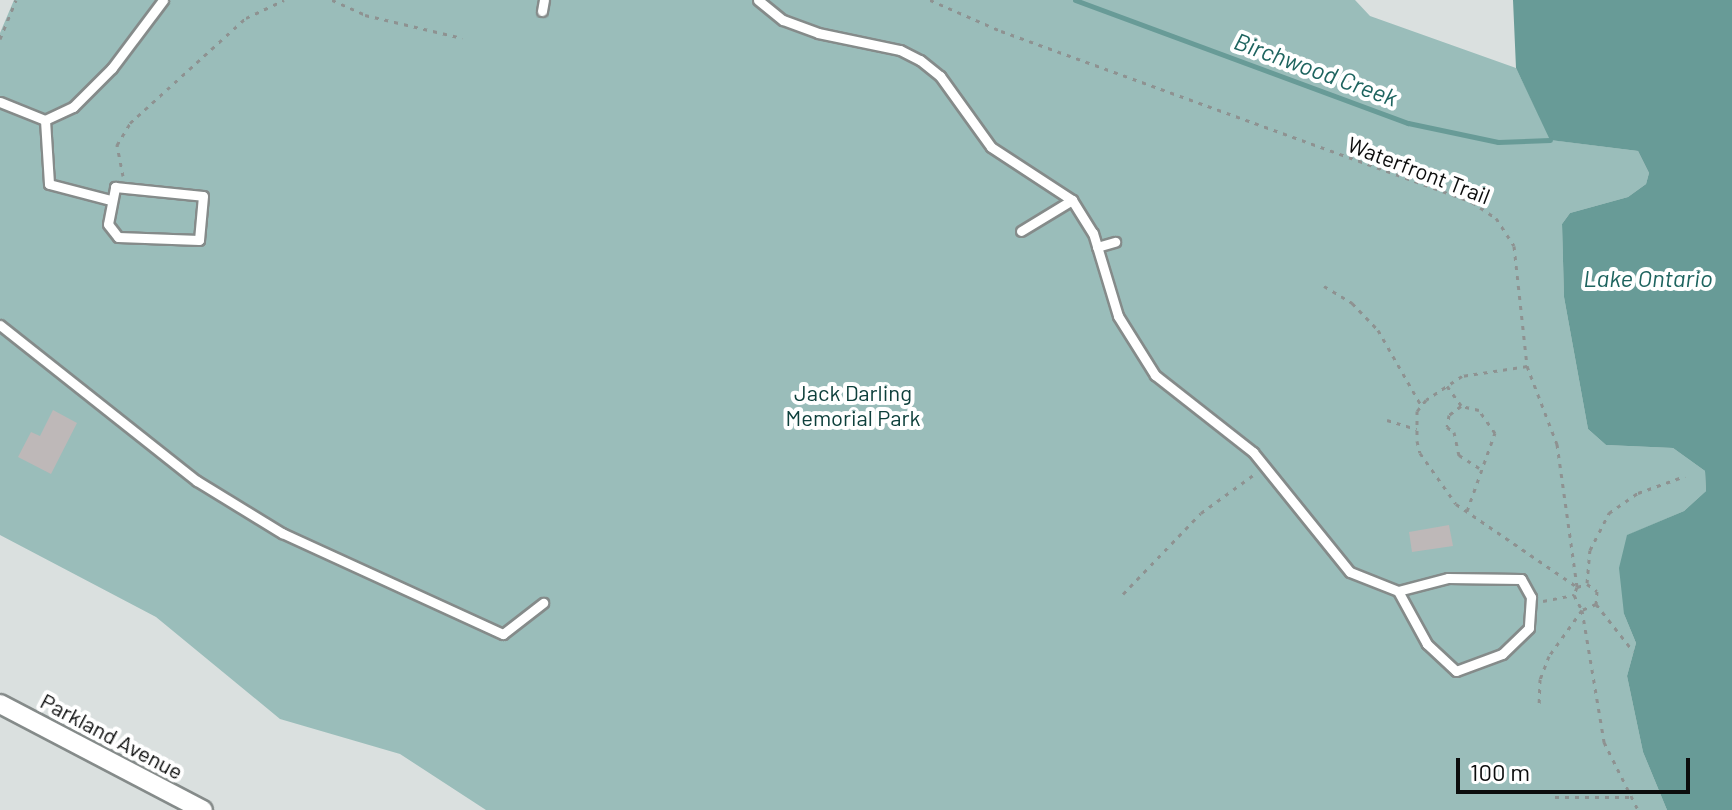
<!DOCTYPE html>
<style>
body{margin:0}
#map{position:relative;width:1732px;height:810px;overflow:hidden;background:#dae0df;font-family:Barlow,sans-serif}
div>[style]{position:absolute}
.green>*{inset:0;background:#9abdba}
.water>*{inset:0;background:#689b97}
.stream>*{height:5px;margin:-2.5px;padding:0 2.5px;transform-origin:2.5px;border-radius:2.5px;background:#689b97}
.building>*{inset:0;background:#beb8b8}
.path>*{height:3px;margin-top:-1.5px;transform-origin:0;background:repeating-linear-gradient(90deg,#8e9291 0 4px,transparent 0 10px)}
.roads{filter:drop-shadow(2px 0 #858b8a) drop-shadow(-2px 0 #858b8a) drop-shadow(0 2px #858b8a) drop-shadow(0 -2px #858b8a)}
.lane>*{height:9px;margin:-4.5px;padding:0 4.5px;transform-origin:4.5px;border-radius:4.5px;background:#fff}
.street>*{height:18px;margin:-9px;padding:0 9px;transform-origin:9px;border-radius:9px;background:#fff}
span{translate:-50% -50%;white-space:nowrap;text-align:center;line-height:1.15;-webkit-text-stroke:8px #fff;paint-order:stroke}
.street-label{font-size:22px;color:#0c0d0d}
.park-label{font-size:22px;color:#0e403c}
.water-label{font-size:24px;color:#1e645f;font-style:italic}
.scale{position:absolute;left:1456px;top:758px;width:234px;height:36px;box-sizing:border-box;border:4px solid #0c0d0d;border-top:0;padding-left:10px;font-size:24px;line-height:28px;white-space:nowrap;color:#0c0d0d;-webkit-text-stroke:6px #fff;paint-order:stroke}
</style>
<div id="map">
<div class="green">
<i style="clip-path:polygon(14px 0,1355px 0,1370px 16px,1516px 68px,1551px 140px,1638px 151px,1649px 173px,1646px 184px,1628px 197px,1570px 213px,1562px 224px,1564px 297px,1588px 429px,1606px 445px,1673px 448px,1705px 471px,1706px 491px,1684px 511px,1628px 535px,1624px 614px,1636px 643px,1627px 676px,1643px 752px,1667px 810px,486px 810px,400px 754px,280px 719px,156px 617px,0 535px,0 33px)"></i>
</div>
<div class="water">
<i style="clip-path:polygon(1513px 0,1732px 0,1732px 810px,1667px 810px,1643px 752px,1627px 676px,1636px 643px,1624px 614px,1619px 568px,1627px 535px,1684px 511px,1706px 491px,1705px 471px,1673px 448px,1606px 445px,1588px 429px,1564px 297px,1562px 224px,1570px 213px,1628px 197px,1646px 184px,1649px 173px,1638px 151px,1550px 140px,1516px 68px)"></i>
</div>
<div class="stream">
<i style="left:1075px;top:0;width:355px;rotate:20.3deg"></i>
<i style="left:1408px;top:123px;width:92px;rotate:11.9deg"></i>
<i style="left:1498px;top:142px;width:52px;rotate:-2.2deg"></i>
</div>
<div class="building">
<i style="clip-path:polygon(53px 410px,77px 423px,51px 474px,18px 457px,31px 432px,40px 436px)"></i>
<i style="clip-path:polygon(1449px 525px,1453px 546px,1412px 552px,1409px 532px)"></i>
</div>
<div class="path">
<i style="left:332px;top:0;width:36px;rotate:24deg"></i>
<i style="left:365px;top:15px;width:100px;rotate:13.3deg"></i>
<i style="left:930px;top:0;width:77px;rotate:23.6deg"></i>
<i style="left:1001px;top:31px;width:501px;rotate:19.95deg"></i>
<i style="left:1472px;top:202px;width:29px;rotate:34deg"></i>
<i style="left:1496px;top:218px;width:33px;rotate:57deg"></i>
<i style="left:1514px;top:246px;width:121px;rotate:83.8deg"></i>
<i style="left:1527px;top:366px;width:84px;rotate:69deg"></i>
<i style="left:1557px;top:444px;width:144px;rotate:82deg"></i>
<i style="left:1577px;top:587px;width:9px;rotate:111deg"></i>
<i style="left:1574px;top:595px;width:17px;rotate:62deg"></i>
<i style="left:1582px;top:610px;width:134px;rotate:80.5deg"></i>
<i style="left:1604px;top:742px;width:76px;rotate:63.4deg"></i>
<i style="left:0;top:39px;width:42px;rotate:-67.7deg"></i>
<i style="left:123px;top:176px;width:32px;rotate:-101deg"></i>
<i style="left:117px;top:145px;width:26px;rotate:-59deg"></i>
<i style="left:130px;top:123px;width:156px;rotate:-42.2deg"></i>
<i style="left:246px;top:18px;width:42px;rotate:-25.3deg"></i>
<i style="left:1324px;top:286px;width:33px;rotate:31deg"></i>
<i style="left:1352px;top:303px;width:37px;rotate:46deg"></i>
<i style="left:1378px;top:330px;width:86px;rotate:60.2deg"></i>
<i style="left:1527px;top:366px;width:66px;rotate:171.3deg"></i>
<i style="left:1462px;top:376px;width:43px;rotate:146.3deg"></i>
<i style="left:1426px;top:400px;width:14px;rotate:129deg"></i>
<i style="left:1417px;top:411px;width:30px;rotate:90deg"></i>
<i style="left:1417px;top:441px;width:12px;rotate:76deg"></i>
<i style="left:1420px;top:453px;width:62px;rotate:54.8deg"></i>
<i style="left:1456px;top:504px;width:147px;rotate:34.4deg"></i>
<i style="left:1577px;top:587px;width:10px;rotate:-17deg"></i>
<i style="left:1587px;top:584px;width:12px;rotate:35deg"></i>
<i style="left:1597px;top:591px;width:13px;rotate:94deg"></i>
<i style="left:1596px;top:604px;width:15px;rotate:157deg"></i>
<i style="left:1582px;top:610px;width:57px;rotate:125.7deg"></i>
<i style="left:1549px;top:656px;width:25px;rotate:111deg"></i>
<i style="left:1540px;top:679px;width:26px;rotate:92deg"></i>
<i style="left:1447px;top:386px;width:24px;rotate:54deg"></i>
<i style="left:1387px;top:420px;width:31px;rotate:17deg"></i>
<i style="left:1467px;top:511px;width:83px;rotate:-70.3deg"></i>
<i style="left:1495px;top:433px;width:28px;rotate:-125deg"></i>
<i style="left:1479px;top:410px;width:18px;rotate:-167deg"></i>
<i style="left:1461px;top:406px;width:15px;rotate:143deg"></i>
<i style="left:1449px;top:415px;width:12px;rotate:99deg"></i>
<i style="left:1447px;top:427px;width:9px;rotate:36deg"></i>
<i style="left:1454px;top:432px;width:24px;rotate:78deg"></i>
<i style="left:1459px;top:455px;width:24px;rotate:33deg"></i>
<i style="left:1587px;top:583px;width:33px;rotate:-85deg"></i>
<i style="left:1590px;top:550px;width:42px;rotate:-62.8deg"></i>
<i style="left:1609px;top:513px;width:35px;rotate:-35deg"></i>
<i style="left:1638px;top:493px;width:50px;rotate:-19.9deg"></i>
<i style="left:1123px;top:594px;width:112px;rotate:-46.1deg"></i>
<i style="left:1201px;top:513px;width:68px;rotate:-36deg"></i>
<i style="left:1543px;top:601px;width:32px;rotate:-11deg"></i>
<i style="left:1596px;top:604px;width:60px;rotate:51.8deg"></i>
<i style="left:1555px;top:797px;width:80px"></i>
</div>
<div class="roads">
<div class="lane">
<i style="left:758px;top:0;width:32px;rotate:39deg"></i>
<i style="left:783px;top:20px;width:37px;rotate:20deg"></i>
<i style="left:818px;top:33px;width:84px;rotate:11.7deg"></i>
<i style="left:900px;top:50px;width:22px;rotate:27deg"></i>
<i style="left:920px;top:60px;width:26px;rotate:39deg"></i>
<i style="left:940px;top:76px;width:87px;rotate:54.3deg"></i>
<i style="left:991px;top:147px;width:97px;rotate:33.2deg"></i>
<i style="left:1072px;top:200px;width:39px;rotate:58deg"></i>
<i style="left:1093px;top:233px;width:87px;rotate:73.2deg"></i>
<i style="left:1118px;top:316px;width:70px;rotate:57.9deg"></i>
<i style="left:1155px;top:375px;width:125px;rotate:38.2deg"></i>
<i style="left:1253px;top:452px;width:154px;rotate:51.1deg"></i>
<i style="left:1350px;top:572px;width:52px;rotate:21.6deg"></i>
<i style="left:1398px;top:591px;width:52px;rotate:-14.6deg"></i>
<i style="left:1448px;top:578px;width:73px;rotate:0.8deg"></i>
<i style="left:1521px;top:579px;width:21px;rotate:61deg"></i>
<i style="left:1531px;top:597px;width:31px;rotate:94deg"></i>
<i style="left:1529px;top:628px;width:37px;rotate:136deg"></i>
<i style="left:1502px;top:654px;width:49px;rotate:159.7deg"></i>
<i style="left:1456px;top:671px;width:40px;rotate:-137deg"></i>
<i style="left:1427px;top:644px;width:60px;rotate:-118.7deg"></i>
<i style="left:542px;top:11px;width:11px;rotate:-80deg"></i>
<i style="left:0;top:102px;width:48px;rotate:21.8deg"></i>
<i style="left:45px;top:120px;width:31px;rotate:-25deg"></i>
<i style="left:73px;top:107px;width:55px;rotate:-45deg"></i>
<i style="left:112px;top:68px;width:85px;rotate:-53.1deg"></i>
<i style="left:45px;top:120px;width:64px;rotate:86.4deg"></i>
<i style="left:49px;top:184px;width:64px;rotate:14.5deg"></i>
<i style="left:115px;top:187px;width:88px;rotate:5.8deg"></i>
<i style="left:203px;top:196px;width:44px;rotate:95.2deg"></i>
<i style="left:199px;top:240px;width:81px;rotate:-177.9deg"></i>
<i style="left:118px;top:237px;width:16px;rotate:-128deg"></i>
<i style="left:108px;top:224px;width:38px;rotate:-79deg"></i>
<i style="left:1021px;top:231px;width:60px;rotate:-31.3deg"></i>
<i style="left:1097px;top:247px;width:19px;rotate:-16deg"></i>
<i style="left:0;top:325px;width:251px;rotate:38.4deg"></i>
<i style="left:197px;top:481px;width:100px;rotate:31.5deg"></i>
<i style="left:282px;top:533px;width:243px;rotate:24.6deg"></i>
<i style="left:503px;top:634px;width:51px;rotate:-37.8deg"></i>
</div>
<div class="street">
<i style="left:0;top:704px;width:229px;rotate:27.6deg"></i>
</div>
</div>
<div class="street-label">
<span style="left:1419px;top:170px;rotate:21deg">Waterfront Trail</span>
<span style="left:112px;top:736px;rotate:28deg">Parkland Avenue</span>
</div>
<div class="park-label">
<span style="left:853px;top:405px">Jack Darling<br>Memorial Park</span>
</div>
<div class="water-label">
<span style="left:1316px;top:69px;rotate:20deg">Birchwood Creek</span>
<span style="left:1648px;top:278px">Lake Ontario</span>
</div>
<div class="scale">100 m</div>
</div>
